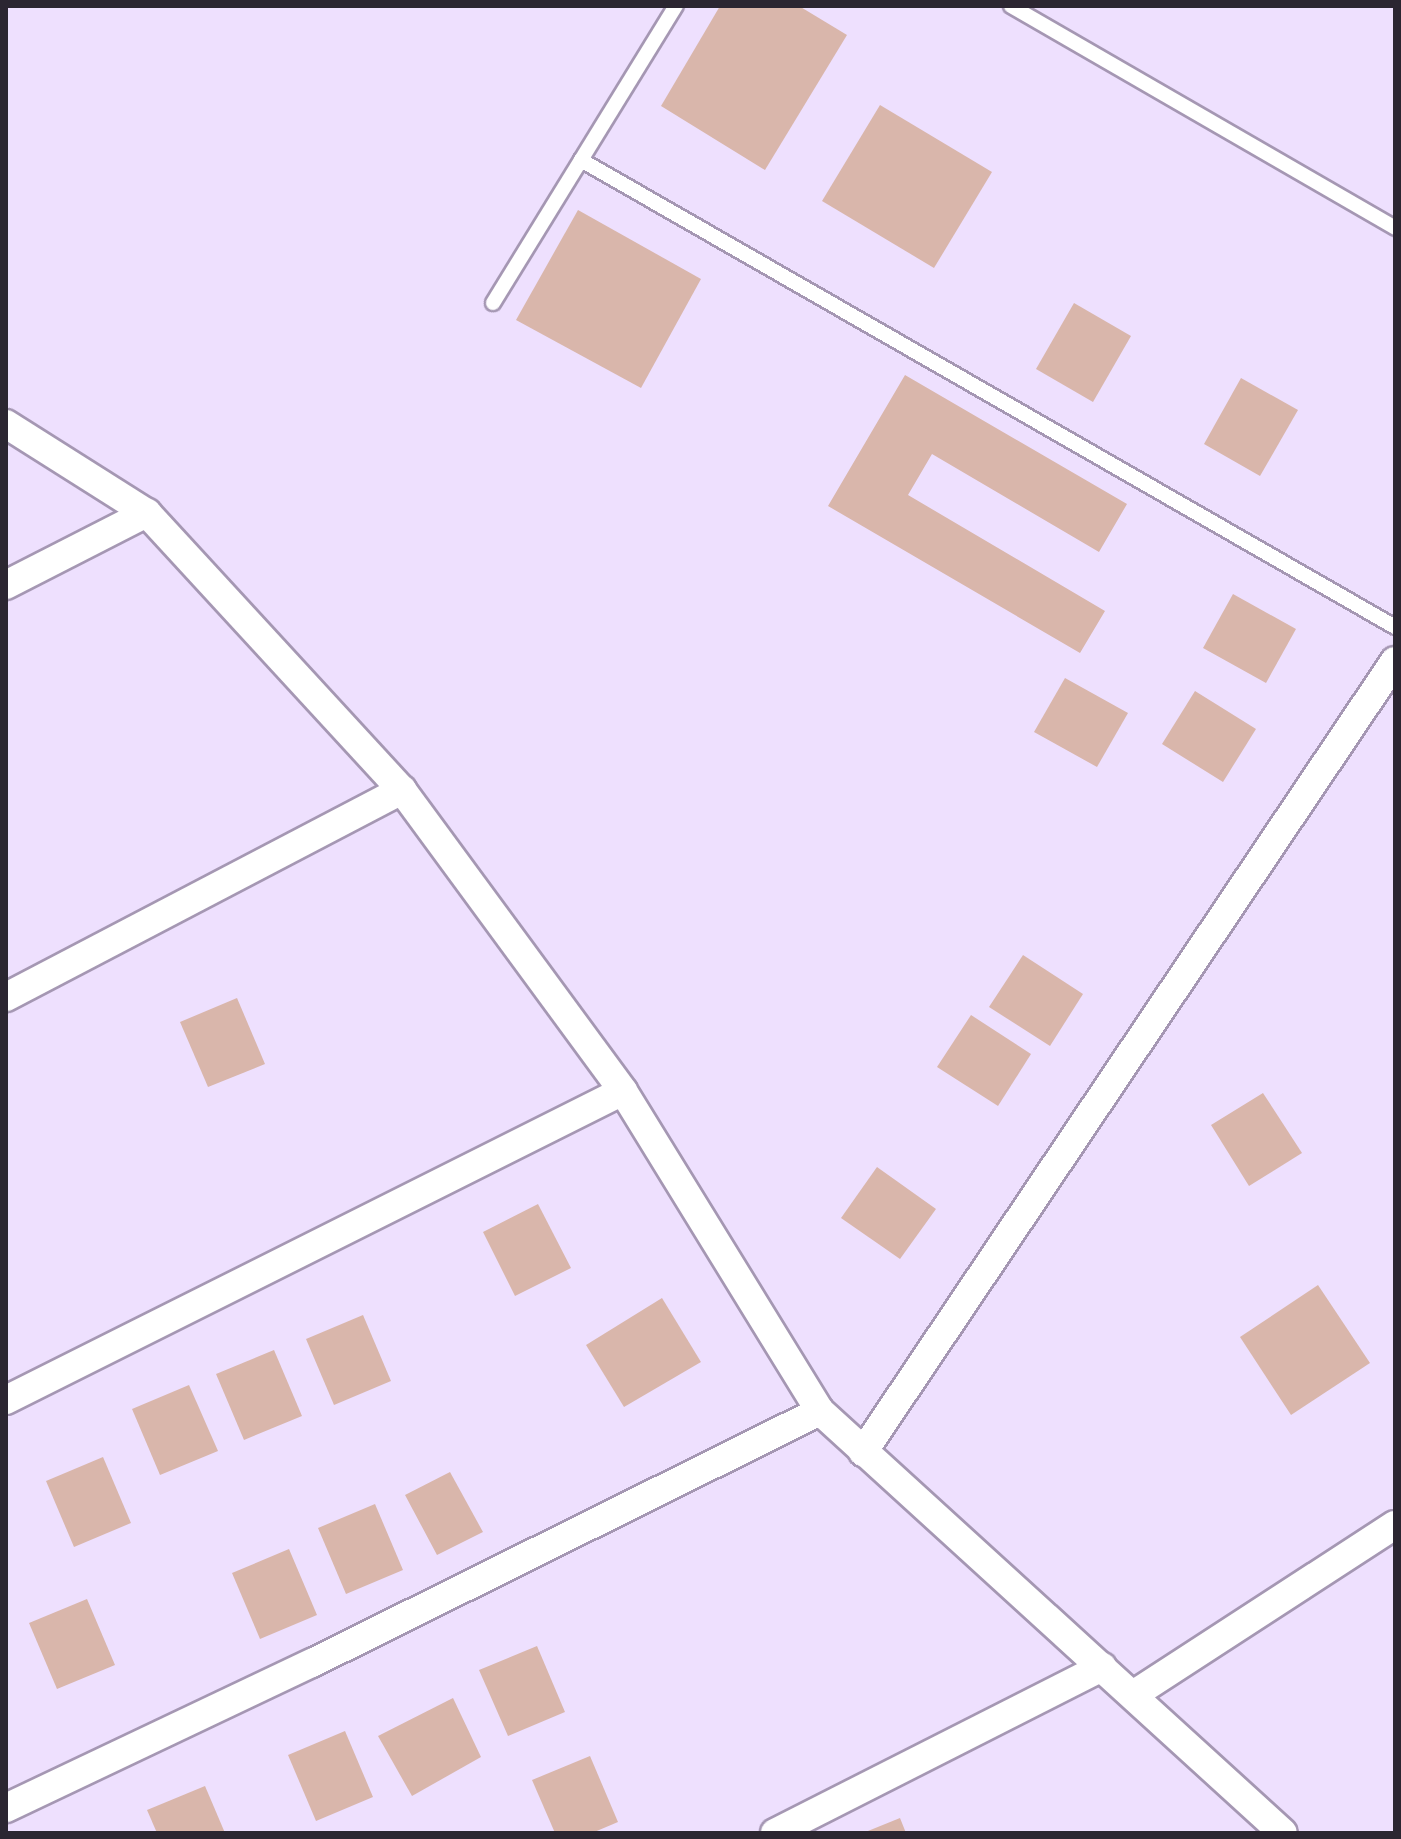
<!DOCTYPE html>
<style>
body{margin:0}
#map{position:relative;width:1401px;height:1839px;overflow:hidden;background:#eee0fe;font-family:Manrope,sans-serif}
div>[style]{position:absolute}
.building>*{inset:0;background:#d9b6ab}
.roads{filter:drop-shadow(2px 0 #a597b3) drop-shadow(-2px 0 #a597b3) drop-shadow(0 2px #a597b3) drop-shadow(0 -2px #a597b3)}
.service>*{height:14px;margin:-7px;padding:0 7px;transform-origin:7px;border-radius:7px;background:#fff}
.minor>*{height:28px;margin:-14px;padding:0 14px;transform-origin:14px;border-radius:14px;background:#fff}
span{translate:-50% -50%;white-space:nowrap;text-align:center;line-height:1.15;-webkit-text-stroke:6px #fff;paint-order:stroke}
.frame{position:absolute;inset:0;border:8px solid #2b2631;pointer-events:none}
</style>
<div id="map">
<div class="building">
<i style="clip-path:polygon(720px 6px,799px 6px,847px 35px,765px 170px,661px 106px)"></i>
<i style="clip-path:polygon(880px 105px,992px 172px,934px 268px,822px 201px)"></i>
<i style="clip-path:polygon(578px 210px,701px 279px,641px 388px,516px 320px)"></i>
<i style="clip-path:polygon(1074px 303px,1131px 336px,1093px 402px,1036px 369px)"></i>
<i style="clip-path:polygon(905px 375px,1127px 504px,1099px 552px,932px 454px,908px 495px,1105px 611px,1080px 653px,828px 506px)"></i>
<i style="clip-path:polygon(1241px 378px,1298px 410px,1260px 476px,1204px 444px)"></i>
<i style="clip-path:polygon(1233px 594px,1296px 629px,1266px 683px,1203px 648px)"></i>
<i style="clip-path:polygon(1065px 678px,1128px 713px,1097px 767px,1034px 732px)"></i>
<i style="clip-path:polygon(1195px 691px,1256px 729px,1223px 782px,1162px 744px)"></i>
<i style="clip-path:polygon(1023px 955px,1083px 994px,1050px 1046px,989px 1007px)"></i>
<i style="clip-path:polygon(237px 998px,265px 1064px,208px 1087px,180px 1022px)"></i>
<i style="clip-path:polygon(971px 1015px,1031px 1054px,998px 1106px,937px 1067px)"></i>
<i style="clip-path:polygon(1263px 1093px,1302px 1153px,1249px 1186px,1211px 1125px)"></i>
<i style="clip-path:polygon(877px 1167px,936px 1209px,900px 1259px,841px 1218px)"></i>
<i style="clip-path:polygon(538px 1204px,571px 1268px,515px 1296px,483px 1232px)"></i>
<i style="clip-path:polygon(1318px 1285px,1370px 1363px,1291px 1415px,1240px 1337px)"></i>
<i style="clip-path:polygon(662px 1298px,701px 1362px,624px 1407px,586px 1345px)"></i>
<i style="clip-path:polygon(363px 1315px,391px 1381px,334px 1405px,306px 1339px)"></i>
<i style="clip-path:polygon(274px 1350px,302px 1416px,244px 1440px,216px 1374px)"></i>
<i style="clip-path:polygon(189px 1385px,218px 1451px,160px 1475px,132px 1409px)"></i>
<i style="clip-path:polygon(103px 1457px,131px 1523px,74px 1547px,46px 1481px)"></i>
<i style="clip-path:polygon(450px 1472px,483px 1532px,437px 1555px,405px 1495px)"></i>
<i style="clip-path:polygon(375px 1504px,403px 1570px,346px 1594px,318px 1528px)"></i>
<i style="clip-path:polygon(289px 1549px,317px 1615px,260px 1639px,232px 1573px)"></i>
<i style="clip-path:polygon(87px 1599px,115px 1665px,57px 1689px,29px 1623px)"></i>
<i style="clip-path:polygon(537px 1646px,565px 1712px,508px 1736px,479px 1670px)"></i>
<i style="clip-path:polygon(453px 1698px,481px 1757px,412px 1796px,378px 1736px)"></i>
<i style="clip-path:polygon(345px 1731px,373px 1797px,316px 1821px,288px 1755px)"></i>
<i style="clip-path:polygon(590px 1756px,618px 1822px,592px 1833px,555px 1833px,532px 1780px)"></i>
<i style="clip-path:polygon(205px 1786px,225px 1833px,157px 1833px,147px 1810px)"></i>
<i style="clip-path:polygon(900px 1818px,906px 1833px,863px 1833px)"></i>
</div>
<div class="roads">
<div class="service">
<i style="left:1011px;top:6px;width:444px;rotate:30deg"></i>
<i style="left:581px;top:160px;width:938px;rotate:29.84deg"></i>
<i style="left:493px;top:303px;width:349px;rotate:-58.4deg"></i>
</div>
<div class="minor">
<i style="left:6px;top:424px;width:167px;rotate:32.3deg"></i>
<i style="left:147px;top:513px;width:377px;rotate:47.4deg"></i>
<i style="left:402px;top:790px;width:373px;rotate:53.7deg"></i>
<i style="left:623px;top:1091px;width:376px;rotate:58.4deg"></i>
<i style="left:820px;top:1411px;width:626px;rotate:42.35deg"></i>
<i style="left:6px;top:585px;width:158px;rotate:-27.1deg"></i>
<i style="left:6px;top:997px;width:447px;rotate:-27.6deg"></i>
<i style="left:6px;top:1400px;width:690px;rotate:-26.6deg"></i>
<i style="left:863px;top:1452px;width:953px;rotate:-56.08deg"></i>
<i style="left:1133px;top:1695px;width:312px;rotate:-33deg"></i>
<i style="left:6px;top:1808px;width:339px;rotate:-25.4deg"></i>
<i style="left:312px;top:1663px;width:567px;rotate:-26.38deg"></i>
<i style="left:775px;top:1833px;width:367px;rotate:-26.9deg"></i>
</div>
</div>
<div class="frame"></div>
</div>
